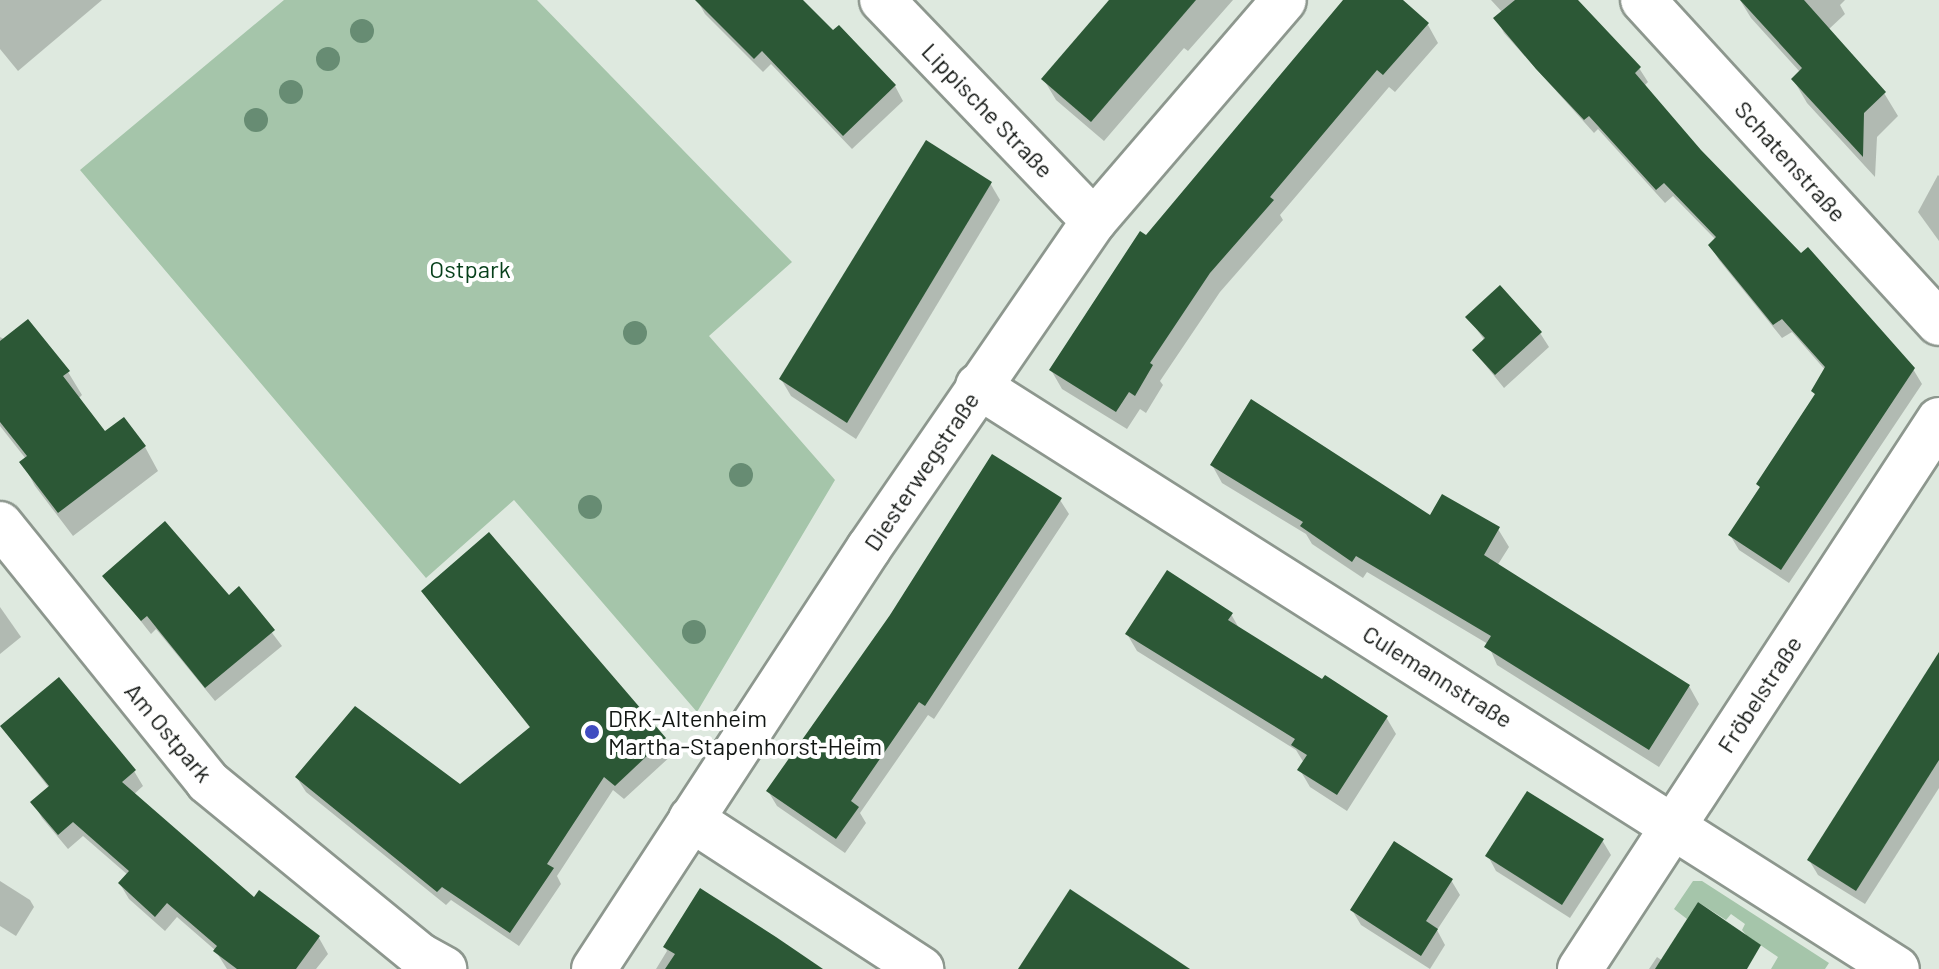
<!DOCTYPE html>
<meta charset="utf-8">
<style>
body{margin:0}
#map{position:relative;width:1939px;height:969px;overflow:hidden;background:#dee9df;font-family:Barlow,sans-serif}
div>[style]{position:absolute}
.green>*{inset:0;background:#a5c5aa}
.shadow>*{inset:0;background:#0003}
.building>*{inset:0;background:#2c5836}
.roads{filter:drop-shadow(2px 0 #8d978e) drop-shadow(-2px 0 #8d978e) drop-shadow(0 2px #8d978e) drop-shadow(0 -2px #8d978e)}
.street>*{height:44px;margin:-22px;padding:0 22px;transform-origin:22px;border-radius:22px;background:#fff}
.trees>*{width:24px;height:24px;margin:-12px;border-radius:50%;background:#678c73}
.dots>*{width:22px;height:22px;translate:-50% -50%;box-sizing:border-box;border:4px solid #fff;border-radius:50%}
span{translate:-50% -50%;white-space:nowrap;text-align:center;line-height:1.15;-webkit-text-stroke:8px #fff;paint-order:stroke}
.street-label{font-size:24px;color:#121613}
.park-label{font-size:24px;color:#063f1a}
.poi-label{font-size:24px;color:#121613}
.left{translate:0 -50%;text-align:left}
</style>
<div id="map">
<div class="green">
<i style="clip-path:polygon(284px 0,537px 0,792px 262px,709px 336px,835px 480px,697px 712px,514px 500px,426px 578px,80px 170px)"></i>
<i style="clip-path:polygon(1693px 881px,1702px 881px,1829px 963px,1825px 969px,1771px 969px,1778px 957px,1747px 936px,1742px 930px,1745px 924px,1731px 914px,1726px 920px,1698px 902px,1687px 919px,1674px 909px)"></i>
</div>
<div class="shadow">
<i style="clip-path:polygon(0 0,102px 0,18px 71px,0 49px)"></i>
<i style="clip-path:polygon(697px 0,801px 0,833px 33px,839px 28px,895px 86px,903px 101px,852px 149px,771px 64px,763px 72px,705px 14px)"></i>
<i style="clip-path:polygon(1112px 0,1233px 0,1188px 51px,1184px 48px,1104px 141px,1056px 100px,1044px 80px)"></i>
<i style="clip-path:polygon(1346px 0,1400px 0,1428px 25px,1438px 43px,1395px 92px,1389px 87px,1280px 215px,1283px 220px,1220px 292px,1160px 381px,1163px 385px,1146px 413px,1140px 409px,1127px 429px,1062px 389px,1051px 370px,1147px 238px)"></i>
<i style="clip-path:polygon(1491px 0,1574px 0,1639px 68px,1648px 82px,1644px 86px,1699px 151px,1913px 369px,1922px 384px,1789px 583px,1739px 550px,1730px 535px,1816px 396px,1813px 391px,1826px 371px,1792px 332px,1782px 338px,1719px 260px,1710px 245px,1716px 240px,1673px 196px,1665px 203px,1598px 129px,1594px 133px,1504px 33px,1496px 18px,1503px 13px)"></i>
<i style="clip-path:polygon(1740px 0,1845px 0,1840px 5px,1845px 14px,1828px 30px,1884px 93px,1898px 116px,1877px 137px,1875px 177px,1807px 103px,1793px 79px,1800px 72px,1751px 18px)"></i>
<i style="clip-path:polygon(1938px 175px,1939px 176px,1939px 241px,1918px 212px)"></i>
<i style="clip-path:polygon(990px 183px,1000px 200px,856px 439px,791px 396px,781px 379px)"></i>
<i style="clip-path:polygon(1468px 317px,1540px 333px,1549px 347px,1504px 388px,1474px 351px,1485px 341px)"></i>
<i style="clip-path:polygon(0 337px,68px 372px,82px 395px,78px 399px,105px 434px,145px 447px,158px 471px,73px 536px,35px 486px,22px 462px,26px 459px,0 426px)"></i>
<i style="clip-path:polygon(1212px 465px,1431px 517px,1498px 529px,1509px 547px,1497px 566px,1689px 686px,1699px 704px,1659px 767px,1497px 665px,1488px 644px,1367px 572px,1363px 578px,1312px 544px,1306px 534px,1222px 483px)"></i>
<i style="clip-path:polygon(1060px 500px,1069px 514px,934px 719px,928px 715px,860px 813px,866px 823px,845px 853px,777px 806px,768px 791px)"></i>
<i style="clip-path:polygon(105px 576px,228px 598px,239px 589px,282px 646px,215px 701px,156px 629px,151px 634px)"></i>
<i style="clip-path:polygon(423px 591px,665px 739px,673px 754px,624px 799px,613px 790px,557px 876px,561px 884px,519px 946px,451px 900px,446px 905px,306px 792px,297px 778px,460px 786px,531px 729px)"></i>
<i style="clip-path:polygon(0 607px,21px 637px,0 654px)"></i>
<i style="clip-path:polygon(1231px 614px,1240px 630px,1386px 717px,1396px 734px,1347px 811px,1310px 787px,1300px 770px,1304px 763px,1296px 750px,1137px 651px,1127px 634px)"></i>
<i style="clip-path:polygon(1939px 656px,1939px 788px,1865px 904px,1818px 875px,1809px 860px)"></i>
<i style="clip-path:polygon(2px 727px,134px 771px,143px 786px,133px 795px,254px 900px,260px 893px,319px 938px,328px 954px,316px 969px,227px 969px,215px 950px,177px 917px,165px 931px,129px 899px,120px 884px,128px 875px,83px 836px,68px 849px,42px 818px,33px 802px,49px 788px)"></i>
<i style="clip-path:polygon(1602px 840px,1611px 855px,1570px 918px,1496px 871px,1488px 856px)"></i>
<i style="clip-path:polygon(1451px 880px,1460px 895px,1437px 930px,1445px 945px,1430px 969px,1361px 925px,1352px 910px)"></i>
<i style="clip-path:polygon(0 881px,30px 900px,34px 907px,16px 936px,0 926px)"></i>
<i style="clip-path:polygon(665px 947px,816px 969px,656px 969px,667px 951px)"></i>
<i style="clip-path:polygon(1657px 957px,1663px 961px,1742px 969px,1649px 969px)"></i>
</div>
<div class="building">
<i style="clip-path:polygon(695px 0,803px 0,833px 30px,839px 25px,896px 85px,843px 136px,762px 51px,754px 59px)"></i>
<i style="clip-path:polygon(1109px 0,1196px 0,1091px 122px,1041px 79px)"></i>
<i style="clip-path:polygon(1343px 0,1403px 0,1429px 23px,1383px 75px,1377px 70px,1270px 197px,1274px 200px,1210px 273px,1150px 363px,1153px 365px,1135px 396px,1129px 392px,1116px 412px,1049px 370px,1140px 231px,1146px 235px)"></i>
<i style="clip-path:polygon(1515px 0,1578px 0,1641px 67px,1635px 73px,1701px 150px,1801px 253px,1808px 247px,1915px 368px,1781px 570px,1728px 535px,1760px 487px,1756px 484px,1815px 394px,1811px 391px,1825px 367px,1782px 319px,1773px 325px,1708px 245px,1716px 237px,1664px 183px,1656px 190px,1589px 116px,1584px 120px,1536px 69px,1493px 18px)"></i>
<i style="clip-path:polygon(1740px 0,1804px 0,1886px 92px,1864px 113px,1863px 157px,1791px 79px,1802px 68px)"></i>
<i style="clip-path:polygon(926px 140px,992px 182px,847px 423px,779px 379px)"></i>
<i style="clip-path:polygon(1500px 285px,1542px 332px,1495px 375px,1472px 350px,1485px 338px,1465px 317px)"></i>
<i style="clip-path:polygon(28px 319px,70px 371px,63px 376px,105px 431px,124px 417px,146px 446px,58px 513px,19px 462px,27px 456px,0 422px,0 341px)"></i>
<i style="clip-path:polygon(1251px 399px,1430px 515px,1442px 494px,1500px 527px,1484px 555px,1690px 685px,1649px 750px,1484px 647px,1491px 636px,1356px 556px,1352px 562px,1300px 526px,1303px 522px,1210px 465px)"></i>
<i style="clip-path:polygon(992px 454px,1062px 498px,925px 706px,919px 702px,851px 801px,859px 807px,836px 839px,766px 791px,890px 615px)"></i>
<i style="clip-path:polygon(165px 521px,229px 595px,239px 586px,275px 630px,205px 688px,147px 616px,141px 621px,102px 576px)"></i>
<i style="clip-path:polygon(489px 532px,666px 738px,615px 786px,604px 777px,547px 864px,554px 868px,510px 933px,442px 887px,437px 892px,295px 777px,355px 706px,460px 784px,530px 727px,421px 591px)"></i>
<i style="clip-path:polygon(1167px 570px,1233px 613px,1228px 620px,1322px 679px,1325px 675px,1388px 716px,1337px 795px,1297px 770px,1307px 755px,1291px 745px,1295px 739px,1125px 634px)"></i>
<i style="clip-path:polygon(1939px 652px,1939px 760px,1856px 891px,1807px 860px)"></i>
<i style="clip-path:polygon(59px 677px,136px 770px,122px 782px,254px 897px,259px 890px,320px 936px,296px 969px,237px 969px,213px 951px,217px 946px,167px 903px,155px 917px,118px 883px,129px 871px,73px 822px,58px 835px,30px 802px,49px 786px,0 726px)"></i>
<i style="clip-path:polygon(1527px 791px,1604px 839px,1562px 905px,1485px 856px)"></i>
<i style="clip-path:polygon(1394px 841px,1453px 879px,1426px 921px,1438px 929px,1421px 956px,1350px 910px)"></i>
<i style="clip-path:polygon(700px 888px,776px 937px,823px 969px,665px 969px,675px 954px,663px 947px)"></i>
<i style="clip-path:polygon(1070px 889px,1190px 969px,1018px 969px)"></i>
<i style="clip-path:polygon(1698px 902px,1761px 945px,1747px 969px,1655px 969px)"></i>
</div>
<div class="roads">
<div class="street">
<i style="left:882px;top:0;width:306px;rotate:46.2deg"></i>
<i style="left:1643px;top:0;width:438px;rotate:47.5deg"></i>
<i style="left:978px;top:386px;width:1088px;rotate:32.39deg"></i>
<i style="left:0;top:524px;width:331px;rotate:51.1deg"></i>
<i style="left:208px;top:782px;width:273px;rotate:39.3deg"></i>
<i style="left:419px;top:955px;width:29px;rotate:29deg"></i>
<i style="left:691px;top:819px;width:275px;rotate:33.1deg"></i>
<i style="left:594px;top:969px;width:503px;rotate:-56.85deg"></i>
<i style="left:869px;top:548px;width:397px;rotate:-55.5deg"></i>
<i style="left:1094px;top:221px;width:291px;rotate:-49.3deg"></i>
<i style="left:1580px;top:969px;width:656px;rotate:-56.82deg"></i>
</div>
</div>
<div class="trees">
<i style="left:362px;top:31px"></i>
<i style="left:328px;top:59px"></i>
<i style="left:291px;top:92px"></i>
<i style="left:256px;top:120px"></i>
<i style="left:635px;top:333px"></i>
<i style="left:741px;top:475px"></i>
<i style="left:590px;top:507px"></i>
<i style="left:694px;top:632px"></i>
</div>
<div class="dots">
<i style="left:592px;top:732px;background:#404cc0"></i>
</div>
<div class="street-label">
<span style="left:988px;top:110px;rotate:46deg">Lippische Straße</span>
<span style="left:1791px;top:161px;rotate:48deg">Schatenstraße</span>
<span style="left:921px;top:471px;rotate:-56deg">Diesterwegstraße</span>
<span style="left:1438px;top:676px;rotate:32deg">Culemannstraße</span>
<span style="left:1759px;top:694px;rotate:-57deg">Fröbelstraße</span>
<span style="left:169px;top:732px;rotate:50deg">Am Ostpark</span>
</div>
<div class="park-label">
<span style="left:470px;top:269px">Ostpark</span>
</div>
<div class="poi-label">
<span class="left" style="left:608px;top:732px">DRK-Altenheim<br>Martha-Stapenhorst-Heim</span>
</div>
</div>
